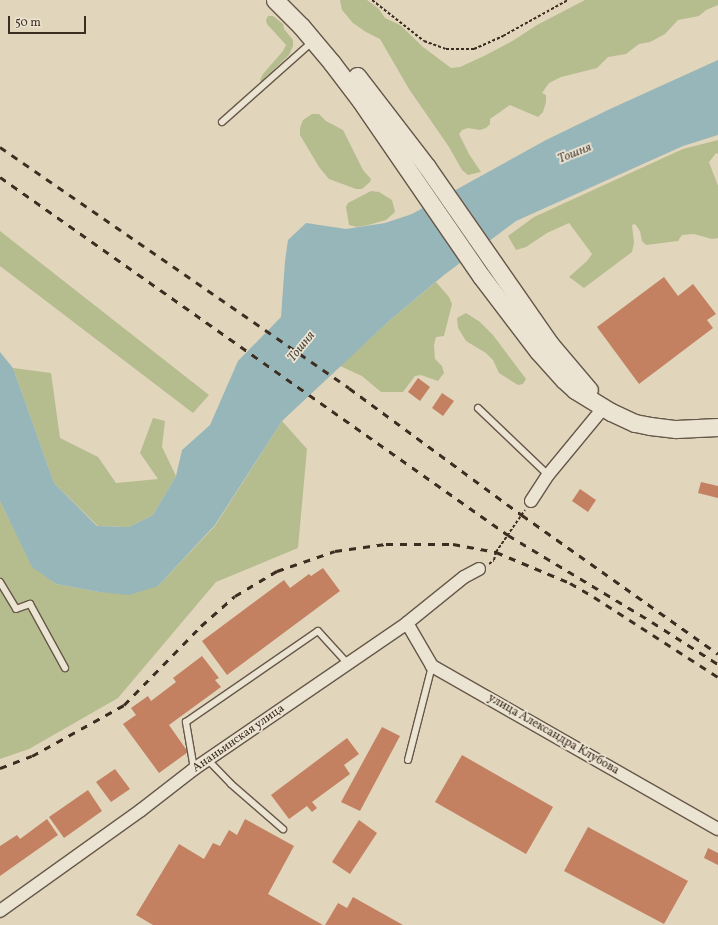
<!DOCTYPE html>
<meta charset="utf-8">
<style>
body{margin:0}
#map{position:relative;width:718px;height:925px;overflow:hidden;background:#e1d5bc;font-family:Vollkorn,serif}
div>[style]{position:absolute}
.green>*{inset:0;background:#b5bd8f}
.water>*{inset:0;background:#97b6b9}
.building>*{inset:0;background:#c48162}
.path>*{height:2px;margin-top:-1px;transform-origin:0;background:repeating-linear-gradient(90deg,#3d2d21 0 3px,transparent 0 5px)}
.roads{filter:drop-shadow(1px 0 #665748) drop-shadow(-1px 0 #665748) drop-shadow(0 1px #665748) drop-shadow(0 -1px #665748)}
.lane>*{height:6px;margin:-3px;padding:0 3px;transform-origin:3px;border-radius:3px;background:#ece4d3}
.street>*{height:12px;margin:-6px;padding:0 6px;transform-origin:6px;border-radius:6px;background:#ece4d3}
.secondary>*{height:17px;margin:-8.5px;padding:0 8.5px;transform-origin:8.5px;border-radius:8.5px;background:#ece4d3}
.rail>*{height:3px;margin-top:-1.5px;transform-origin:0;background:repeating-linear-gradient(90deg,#3d2d21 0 7px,transparent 0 14px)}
span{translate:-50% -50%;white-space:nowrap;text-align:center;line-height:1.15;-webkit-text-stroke:3.5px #ece4d3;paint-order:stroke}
.street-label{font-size:12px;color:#3d2d21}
.water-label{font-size:13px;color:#4f483f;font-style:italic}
.scale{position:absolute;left:8px;top:16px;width:78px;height:18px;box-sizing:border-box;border:2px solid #3d2d21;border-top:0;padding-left:5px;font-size:12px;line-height:14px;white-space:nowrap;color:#3d2d21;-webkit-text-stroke:3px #ece4d3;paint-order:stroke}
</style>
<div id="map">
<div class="green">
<i style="clip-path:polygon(340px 0,367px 0,379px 9px,385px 18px,400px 25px,423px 47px,451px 68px,460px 67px,484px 56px,514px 40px,537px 25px,585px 0,718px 0,718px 5px,706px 10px,699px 16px,678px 20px,665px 34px,650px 42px,639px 44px,626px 54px,608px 57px,597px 68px,561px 77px,549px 83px,542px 93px,546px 95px,546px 102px,543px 112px,538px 117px,510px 105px,490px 119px,490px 124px,486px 128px,480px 130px,468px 128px,462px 130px,459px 134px,469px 154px,481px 172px,468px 175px,462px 170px,449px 147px,409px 89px,380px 39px,366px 32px,353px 23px,342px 10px)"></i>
<i style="clip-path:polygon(268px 16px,273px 16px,283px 24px,284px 29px,293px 40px,293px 46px,289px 55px,261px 82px,260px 80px,263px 74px,283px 51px,286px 45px,267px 24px,266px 20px)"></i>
<i style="clip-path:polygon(312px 114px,319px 114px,326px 121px,343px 130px,363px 170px,371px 179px,370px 182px,362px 189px,356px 189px,329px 179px,319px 167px,300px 135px,300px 128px,303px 120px)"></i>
<i style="clip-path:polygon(718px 140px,718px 154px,716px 153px,709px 162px,718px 186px,718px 238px,712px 239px,694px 234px,682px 235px,678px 241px,646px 245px,642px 241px,640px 231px,635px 224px,632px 225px,634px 243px,632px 252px,584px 288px,569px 277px,587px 261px,592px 254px,569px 223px,547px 233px,526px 247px,516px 250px,508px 236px,534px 217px,683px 149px)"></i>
<i style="clip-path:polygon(371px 191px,379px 192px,392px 200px,395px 212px,386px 220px,368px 225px,357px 227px,349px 225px,346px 207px,348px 203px)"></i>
<i style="clip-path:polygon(0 231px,209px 395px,193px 413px,0 266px)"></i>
<i style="clip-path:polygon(436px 282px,449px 297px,452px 304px,444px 336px,436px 337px,434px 345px,435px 359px,442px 366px,444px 373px,438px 381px,421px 375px,415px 376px,403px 392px,381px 392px,362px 376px,340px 366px,389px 321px)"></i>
<i style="clip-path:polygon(466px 313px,480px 322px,493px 335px,526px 379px,523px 384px,518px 385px,499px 373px,493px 360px,486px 353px,466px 341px,458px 328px,457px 318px)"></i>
<i style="clip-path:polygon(13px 368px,51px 373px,60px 438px,98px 457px,116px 483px,158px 479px,140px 453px,153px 418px,165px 421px,162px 447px,176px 476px,153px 515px,129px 527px,98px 526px,54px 483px)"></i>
<i style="clip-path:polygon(282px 421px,307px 449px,298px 548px,216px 582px,118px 698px,29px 749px,0 759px,0 501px,32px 566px,56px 584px,99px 592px,158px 586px,215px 526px)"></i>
</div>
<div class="water">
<i style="clip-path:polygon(718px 60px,718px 135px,683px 146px,516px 221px,444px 275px,389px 321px,282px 421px,215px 525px,158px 586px,129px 595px,99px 592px,56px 584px,32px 567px,0 501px,0 352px,13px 368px,54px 483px,97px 526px,129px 527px,153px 515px,176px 476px,182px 450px,210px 425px,238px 361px,281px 317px,285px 261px,288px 240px,306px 223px,346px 229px,385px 223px,412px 214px,546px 140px,610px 109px)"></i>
</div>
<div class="building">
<i style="clip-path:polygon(664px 277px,678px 296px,693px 284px,716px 314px,707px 320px,713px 328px,639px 384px,597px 327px)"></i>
<i style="clip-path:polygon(418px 378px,430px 387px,420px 401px,408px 392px)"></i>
<i style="clip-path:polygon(442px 393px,454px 401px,443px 416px,432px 408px)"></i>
<i style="clip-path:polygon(701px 482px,718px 486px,718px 498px,698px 493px)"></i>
<i style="clip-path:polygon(580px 489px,596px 500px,588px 512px,572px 501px)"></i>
<i style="clip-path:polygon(323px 568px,340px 591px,227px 675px,202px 641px,284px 580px,290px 588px,309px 574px,311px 576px)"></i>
<i style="clip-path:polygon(202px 656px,219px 678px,215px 680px,221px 687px,169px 725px,188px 752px,159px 773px,123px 724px,136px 715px,131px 708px,148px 696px,151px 701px,176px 682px,173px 678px)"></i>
<i style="clip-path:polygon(382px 727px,400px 736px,360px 811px,341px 802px)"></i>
<i style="clip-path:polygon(347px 738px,359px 754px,344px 765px,350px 774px,312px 802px,317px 808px,312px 812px,307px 806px,289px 819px,271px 795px)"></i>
<i style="clip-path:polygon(462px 755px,553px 807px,526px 854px,435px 802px)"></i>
<i style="clip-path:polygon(115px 769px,130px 789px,111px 802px,96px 782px)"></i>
<i style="clip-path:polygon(88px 790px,102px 811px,64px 838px,49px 817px)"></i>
<i style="clip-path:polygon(47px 819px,58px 835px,0 876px,0 846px,17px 835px,20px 839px)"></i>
<i style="clip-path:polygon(245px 819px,294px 846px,268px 894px,323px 925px,153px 925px,136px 915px,179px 844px,204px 859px,213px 843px,220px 846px,229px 830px,237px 835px)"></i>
<i style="clip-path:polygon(359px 820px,377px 833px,350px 874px,332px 862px)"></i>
<i style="clip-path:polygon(588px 827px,688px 881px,664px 924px,564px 871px)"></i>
<i style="clip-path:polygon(708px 848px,718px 853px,718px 865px,704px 858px)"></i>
<i style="clip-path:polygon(353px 897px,403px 925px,325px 925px,338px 903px,347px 908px)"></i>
</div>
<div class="path">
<i style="left:372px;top:0;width:66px;rotate:38.3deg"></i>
<i style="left:424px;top:41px;width:23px;rotate:20deg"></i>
<i style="left:446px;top:49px;width:28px"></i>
<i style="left:474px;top:49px;width:32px;rotate:-24deg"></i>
<i style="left:503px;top:36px;width:74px;rotate:-29deg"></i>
<i style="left:489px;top:564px;width:6px;rotate:-39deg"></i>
<i style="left:494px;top:560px;width:8px;rotate:-76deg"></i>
<i style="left:496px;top:552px;width:51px;rotate:-55.4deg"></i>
</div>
<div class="roads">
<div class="lane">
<i style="left:222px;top:122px;width:120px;rotate:-41.6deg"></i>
<i style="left:478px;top:408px;width:97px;rotate:43.7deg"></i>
<i style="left:0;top:582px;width:31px;rotate:59deg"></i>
<i style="left:16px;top:609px;width:15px;rotate:-20deg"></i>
<i style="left:30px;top:604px;width:73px;rotate:61.3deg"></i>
<i style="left:208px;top:760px;width:33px;rotate:46deg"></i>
<i style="left:231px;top:784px;width:69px;rotate:40.9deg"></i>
<i style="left:408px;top:760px;width:97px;rotate:-75.7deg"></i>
<i style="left:194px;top:769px;width:48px;rotate:-99.7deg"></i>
<i style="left:186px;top:722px;width:160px;rotate:-34.6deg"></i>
<i style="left:318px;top:631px;width:45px;rotate:47.7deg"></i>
</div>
<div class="street">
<i style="left:531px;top:501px;width:31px;rotate:-57deg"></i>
<i style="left:548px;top:475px;width:88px;rotate:-50.5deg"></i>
<i style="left:407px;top:623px;width:50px;rotate:59.8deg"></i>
<i style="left:432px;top:666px;width:329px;rotate:29.7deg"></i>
<i style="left:0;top:911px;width:173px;rotate:-35.6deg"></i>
<i style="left:141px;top:810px;width:67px;rotate:-37.7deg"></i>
<i style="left:194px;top:769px;width:258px;rotate:-34.4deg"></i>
<i style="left:407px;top:623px;width:73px;rotate:-38.9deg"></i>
<i style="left:464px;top:577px;width:17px;rotate:-28deg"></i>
</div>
<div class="secondary">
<i style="left:275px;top:0;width:37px;rotate:45deg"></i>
<i style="left:301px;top:26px;width:48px;rotate:50deg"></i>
<i style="left:332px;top:63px;width:46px;rotate:52.9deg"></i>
<i style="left:360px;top:100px;width:214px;rotate:55.5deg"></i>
<i style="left:481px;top:276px;width:94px;rotate:52.8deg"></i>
<i style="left:538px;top:351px;width:39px;rotate:48deg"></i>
<i style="left:564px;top:380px;width:15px;rotate:42deg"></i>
<i style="left:575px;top:390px;width:42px;rotate:31.4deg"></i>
<i style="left:611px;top:412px;width:26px;rotate:25deg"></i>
<i style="left:635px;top:423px;width:15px;rotate:11deg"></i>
<i style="left:650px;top:426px;width:26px;rotate:7deg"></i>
<i style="left:676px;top:429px;width:42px;rotate:-2.7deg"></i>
<i style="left:357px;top:76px;width:115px;rotate:52.4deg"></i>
<i style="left:427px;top:167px;width:216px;rotate:55.2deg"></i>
<i style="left:550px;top:344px;width:60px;rotate:49.7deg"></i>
</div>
</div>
<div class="rail">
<i style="left:0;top:147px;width:424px;rotate:34.6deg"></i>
<i style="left:349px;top:388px;width:215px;rotate:36.3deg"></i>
<i style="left:522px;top:515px;width:240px;rotate:35.3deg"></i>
<i style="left:0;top:177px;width:621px;rotate:35.17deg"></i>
<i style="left:508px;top:535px;width:168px;rotate:31.1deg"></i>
<i style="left:652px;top:622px;width:78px;rotate:32.5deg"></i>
<i style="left:0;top:768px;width:34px;rotate:-21deg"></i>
<i style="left:32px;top:756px;width:105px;rotate:-29deg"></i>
<i style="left:124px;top:705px;width:110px;rotate:-45.7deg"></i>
<i style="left:201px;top:626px;width:45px;rotate:-41.4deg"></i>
<i style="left:235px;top:596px;width:49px;rotate:-30.8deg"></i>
<i style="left:277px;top:571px;width:61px;rotate:-19deg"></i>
<i style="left:335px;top:551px;width:51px;rotate:-7.8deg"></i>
<i style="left:386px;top:544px;width:67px"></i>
<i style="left:453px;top:544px;width:44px;rotate:10.5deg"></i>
<i style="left:496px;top:552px;width:80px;rotate:22.7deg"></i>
<i style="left:570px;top:583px;width:28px;rotate:30deg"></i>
<i style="left:594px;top:597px;width:148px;rotate:32.8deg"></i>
</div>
<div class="street-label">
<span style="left:553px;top:735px;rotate:30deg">улица Александра Клубова</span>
<span style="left:239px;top:739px;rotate:-35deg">Ананьинская улица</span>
</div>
<div class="water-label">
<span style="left:575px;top:154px;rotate:-22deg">Тошня</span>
<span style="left:302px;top:347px;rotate:-51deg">Тошня</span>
</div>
<div class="scale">50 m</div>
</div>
